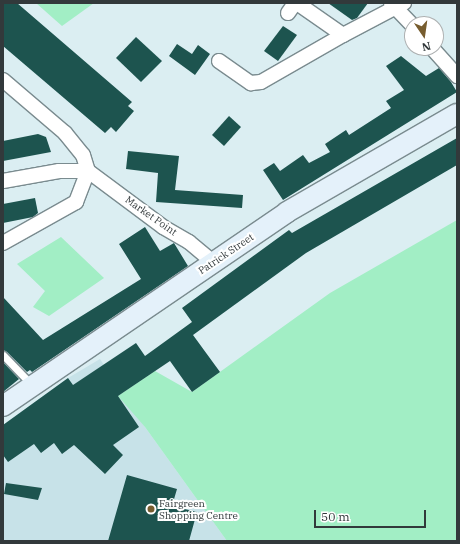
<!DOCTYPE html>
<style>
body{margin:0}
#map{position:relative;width:460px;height:544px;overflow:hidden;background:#dbeef2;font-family:"IBM Plex Serif",serif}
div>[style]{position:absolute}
.built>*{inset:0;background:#c7e2e8}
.green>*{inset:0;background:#a2eec5}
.building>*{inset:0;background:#1d544f}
.roads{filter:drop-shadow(1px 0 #7a8b8f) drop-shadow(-1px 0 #7a8b8f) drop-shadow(0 1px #7a8b8f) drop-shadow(0 -1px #7a8b8f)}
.service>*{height:7px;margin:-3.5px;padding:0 3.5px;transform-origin:3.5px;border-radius:3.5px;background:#fff}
.minor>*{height:14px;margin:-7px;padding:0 7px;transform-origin:7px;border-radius:7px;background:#fff}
.secondary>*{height:20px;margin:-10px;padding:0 10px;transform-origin:10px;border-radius:10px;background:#e4f1fa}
.dots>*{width:11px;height:11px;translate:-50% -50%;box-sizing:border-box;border:2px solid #fff;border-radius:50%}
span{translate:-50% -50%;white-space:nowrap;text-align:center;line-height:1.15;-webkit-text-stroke:4px #fff;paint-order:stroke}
.street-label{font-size:10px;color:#32393b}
.poi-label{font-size:10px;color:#32393b}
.left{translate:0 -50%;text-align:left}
.frame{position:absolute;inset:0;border:4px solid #32393b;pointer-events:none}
.north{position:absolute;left:404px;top:16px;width:40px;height:40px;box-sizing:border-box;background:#fff;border:1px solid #adb0b1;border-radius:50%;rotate:167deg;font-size:11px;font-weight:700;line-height:16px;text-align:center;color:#32393b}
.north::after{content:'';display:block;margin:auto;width:14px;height:18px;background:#775d2f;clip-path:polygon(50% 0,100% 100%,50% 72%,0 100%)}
.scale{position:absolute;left:314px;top:510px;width:112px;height:18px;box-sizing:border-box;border:2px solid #32393b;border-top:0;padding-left:5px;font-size:12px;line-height:14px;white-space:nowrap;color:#32393b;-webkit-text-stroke:3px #fff;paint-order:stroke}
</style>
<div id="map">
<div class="built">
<i style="clip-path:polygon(100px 359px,145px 427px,227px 541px,3px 541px,3px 425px,68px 378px)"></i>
</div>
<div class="green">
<i style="clip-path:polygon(36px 3px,94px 3px,62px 26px)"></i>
<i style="clip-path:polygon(457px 220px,457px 541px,227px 541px,145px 427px,118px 396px,155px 371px,192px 392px,330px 293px)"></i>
<i style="clip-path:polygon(61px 237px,104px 278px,49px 316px,33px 307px,45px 291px,17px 264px)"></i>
</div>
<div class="building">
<i style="clip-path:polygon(3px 3px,17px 3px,132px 102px,128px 106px,134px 111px,116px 132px,111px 127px,105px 133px,3px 46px)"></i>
<i style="clip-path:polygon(328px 3px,368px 3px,357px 18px,352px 20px)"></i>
<i style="clip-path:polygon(283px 26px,297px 35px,278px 61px,264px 51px)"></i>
<i style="clip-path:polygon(136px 37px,162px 61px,141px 82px,116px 58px)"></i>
<i style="clip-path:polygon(177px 44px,192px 54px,198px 45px,210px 54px,195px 75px,169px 56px)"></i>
<i style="clip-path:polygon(401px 56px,426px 76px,439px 68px,451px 82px,457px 92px,283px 200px,263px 170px,274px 163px,280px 171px,303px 155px,309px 163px,330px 152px,325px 144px,346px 130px,349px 135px,391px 108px,386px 101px,404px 90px,386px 66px)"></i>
<i style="clip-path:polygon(229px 116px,241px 127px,224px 146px,212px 135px)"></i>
<i style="clip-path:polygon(38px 134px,46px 137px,51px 152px,3px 161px,3px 141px)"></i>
<i style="clip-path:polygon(457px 138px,457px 165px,306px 253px,193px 335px,220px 372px,192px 392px,170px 361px,118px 396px,139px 427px,113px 445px,123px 455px,105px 474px,74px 445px,62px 454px,54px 443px,41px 453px,34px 444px,8px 462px,3px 455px,3px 425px,68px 378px,73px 385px,136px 343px,145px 356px,192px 322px,182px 308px,289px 230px,292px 233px)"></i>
<i style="clip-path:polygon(128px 151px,179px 156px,175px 190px,243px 195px,242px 208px,156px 202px,158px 173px,126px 169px)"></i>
<i style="clip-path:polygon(35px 198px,38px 213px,33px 217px,3px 223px,3px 204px)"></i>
<i style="clip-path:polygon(145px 227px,160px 251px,174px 243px,188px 266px,32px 372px,30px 370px,27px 372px,7px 352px,3px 350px,3px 297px,43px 340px,141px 279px,119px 244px)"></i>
<i style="clip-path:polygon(3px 362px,19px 379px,3px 392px)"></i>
<i style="clip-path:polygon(127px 475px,177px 489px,172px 506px,197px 512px,189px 541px,108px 541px)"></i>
<i style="clip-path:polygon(6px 483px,42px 488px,38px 500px,4px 494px)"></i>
</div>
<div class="roads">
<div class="service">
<i style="left:3px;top:355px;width:42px;rotate:46deg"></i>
</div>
<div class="minor">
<i style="left:297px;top:3px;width:56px;rotate:34.8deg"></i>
<i style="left:391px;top:3px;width:30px;rotate:46deg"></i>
<i style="left:288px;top:13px;width:12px;rotate:-55deg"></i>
<i style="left:432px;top:48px;width:38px;rotate:48deg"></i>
<i style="left:219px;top:61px;width:39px;rotate:35deg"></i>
<i style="left:251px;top:83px;width:10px;rotate:-6deg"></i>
<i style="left:261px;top:82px;width:95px;rotate:-29.8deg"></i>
<i style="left:343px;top:35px;width:69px;rotate:-27.7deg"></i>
<i style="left:3px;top:80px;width:82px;rotate:40.5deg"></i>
<i style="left:65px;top:133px;width:28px;rotate:51deg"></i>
<i style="left:83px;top:155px;width:17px;rotate:73deg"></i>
<i style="left:88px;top:171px;width:94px;rotate:36.7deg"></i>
<i style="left:163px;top:227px;width:30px;rotate:30deg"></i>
<i style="left:189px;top:242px;width:31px;rotate:40deg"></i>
<i style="left:3px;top:181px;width:57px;rotate:-10.1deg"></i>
<i style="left:59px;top:171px;width:29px"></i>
<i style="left:3px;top:243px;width:84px;rotate:-29.3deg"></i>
<i style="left:76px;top:202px;width:33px;rotate:-69deg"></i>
</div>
<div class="secondary">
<i style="left:3px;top:406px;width:344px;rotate:-34.3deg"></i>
<i style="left:287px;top:212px;width:196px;rotate:-30deg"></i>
</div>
</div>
<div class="dots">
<i style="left:151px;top:509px;background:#775d2f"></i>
</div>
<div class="street-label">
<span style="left:151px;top:216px;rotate:35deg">Market Point</span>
<span style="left:226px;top:254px;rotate:-34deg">Patrick Street</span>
</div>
<div class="poi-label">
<span class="left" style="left:159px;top:509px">Fairgreen<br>Shopping Centre</span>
</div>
<div class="frame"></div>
<div class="north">N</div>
<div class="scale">50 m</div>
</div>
